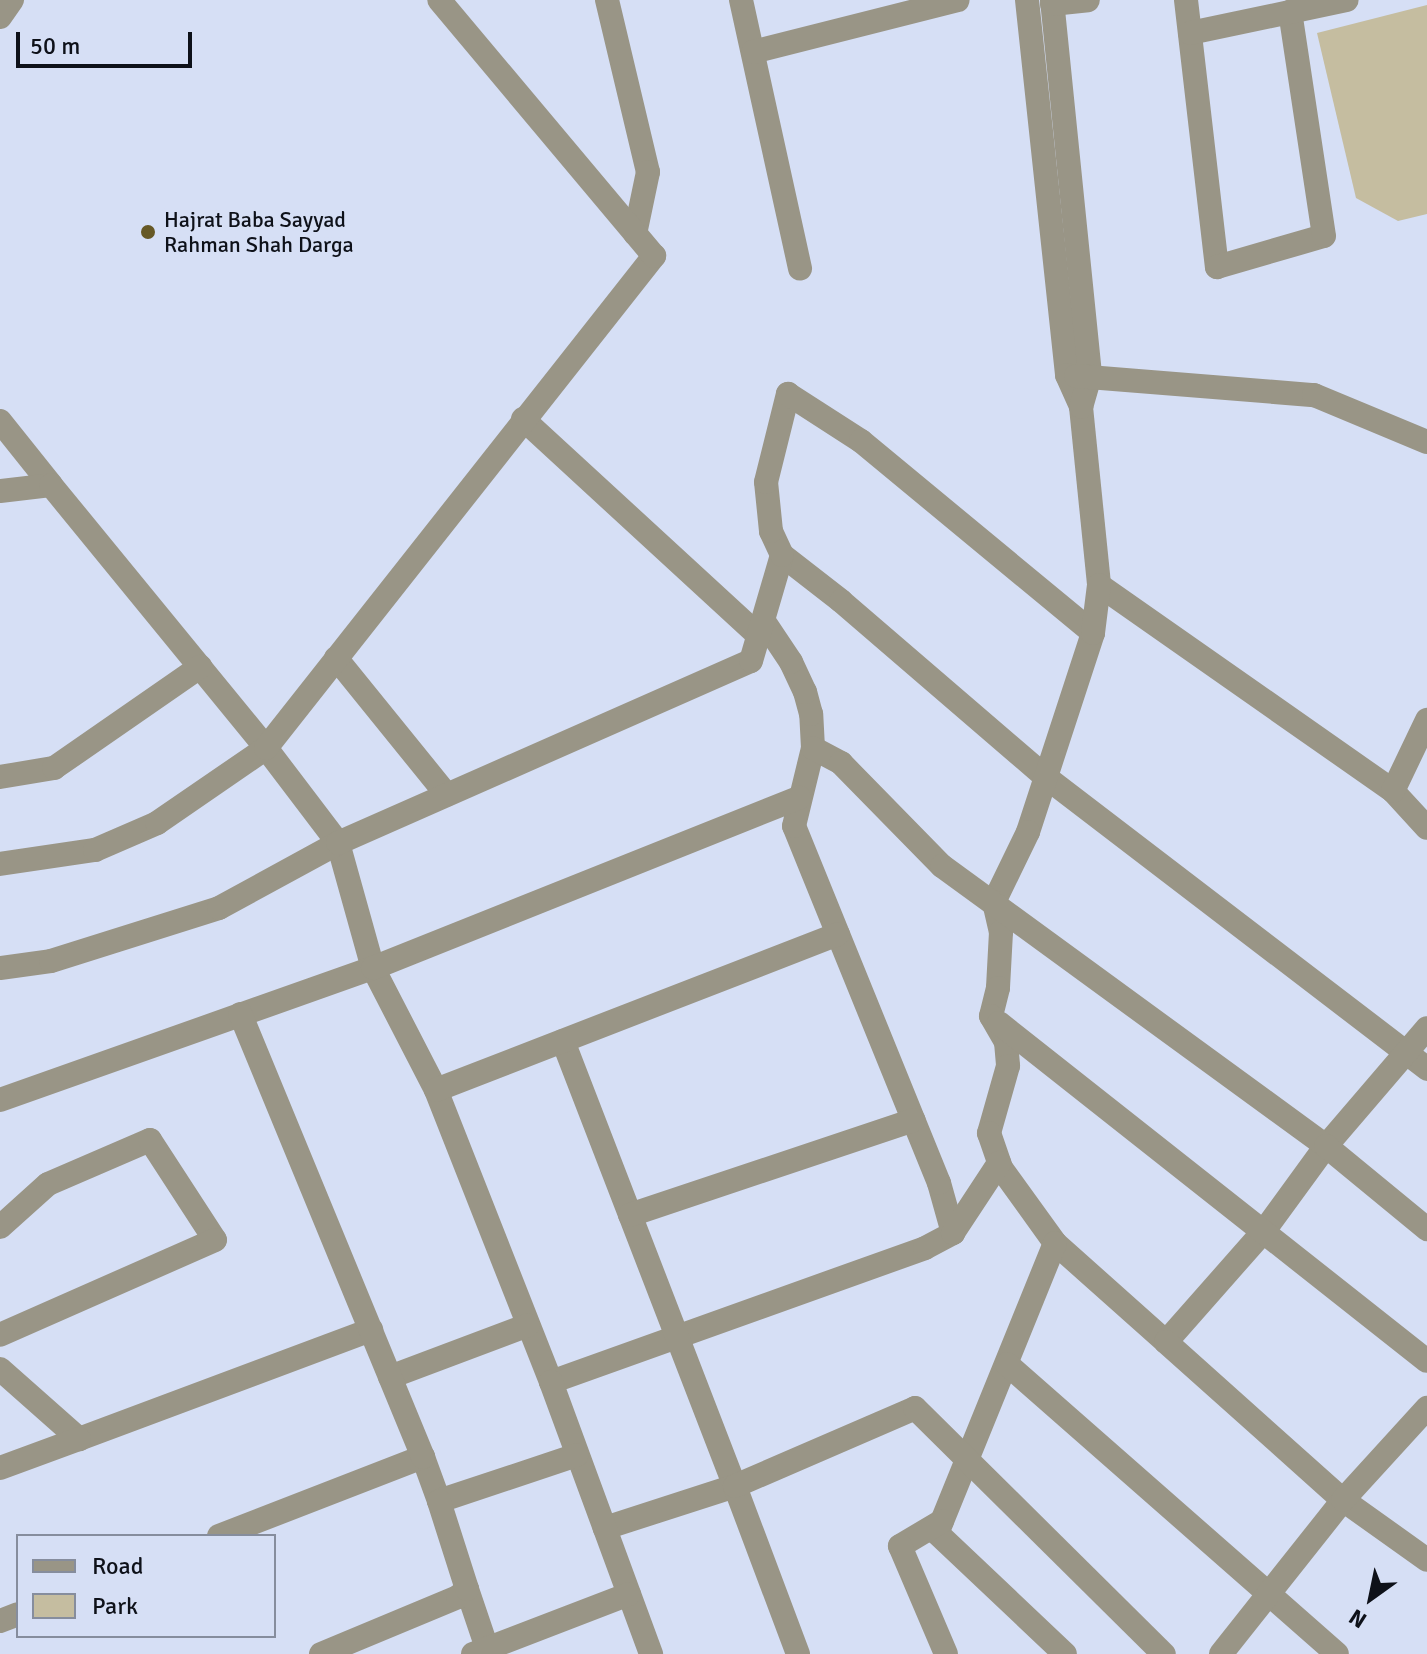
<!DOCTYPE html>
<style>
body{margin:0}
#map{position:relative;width:1427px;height:1654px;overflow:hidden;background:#d6dff5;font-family:Signika,sans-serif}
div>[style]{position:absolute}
.green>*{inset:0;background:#c5bda0}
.street>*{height:24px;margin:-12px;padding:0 12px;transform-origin:12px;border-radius:12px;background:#999586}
.dots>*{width:22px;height:22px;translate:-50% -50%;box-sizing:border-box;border:4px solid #d6dff5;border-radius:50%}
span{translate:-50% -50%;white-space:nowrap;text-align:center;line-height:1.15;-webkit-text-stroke:7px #d6dff5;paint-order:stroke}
.poi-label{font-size:22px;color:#0e1119}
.left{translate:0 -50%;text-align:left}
.legend{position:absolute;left:16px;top:1534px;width:260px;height:104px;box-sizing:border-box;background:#d6dff5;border:2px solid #868d9d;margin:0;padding:10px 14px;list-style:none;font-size:24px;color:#0e1119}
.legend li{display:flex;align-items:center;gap:16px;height:40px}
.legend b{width:40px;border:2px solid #868d9d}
.north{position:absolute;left:1331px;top:1558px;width:80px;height:80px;-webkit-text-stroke:6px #d6dff5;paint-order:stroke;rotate:213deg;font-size:22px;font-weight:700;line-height:32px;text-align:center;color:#0e1119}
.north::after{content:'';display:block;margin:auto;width:28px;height:36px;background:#0e1119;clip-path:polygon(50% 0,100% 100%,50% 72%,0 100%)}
.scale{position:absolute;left:16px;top:32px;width:176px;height:36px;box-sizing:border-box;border:4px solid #0e1119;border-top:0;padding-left:10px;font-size:24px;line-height:28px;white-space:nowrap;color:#0e1119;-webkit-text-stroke:6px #d6dff5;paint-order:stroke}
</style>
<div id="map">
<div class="green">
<i style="clip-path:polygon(1427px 5px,1427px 214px,1398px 221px,1356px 198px,1317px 33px)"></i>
</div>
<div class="street">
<i style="left:607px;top:0;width:177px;rotate:76.6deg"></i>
<i style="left:648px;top:172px;width:63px;rotate:101.8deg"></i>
<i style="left:741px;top:0;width:275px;rotate:77.6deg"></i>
<i style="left:1027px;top:0;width:377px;rotate:83.9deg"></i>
<i style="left:1067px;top:375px;width:35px;rotate:66deg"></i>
<i style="left:1081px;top:407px;width:179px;rotate:84.2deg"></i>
<i style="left:1099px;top:585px;width:359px;rotate:35deg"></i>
<i style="left:1393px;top:791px;width:50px;rotate:47.4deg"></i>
<i style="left:1052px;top:0;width:378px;rotate:84.2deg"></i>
<i style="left:1090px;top:376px;width:32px;rotate:106deg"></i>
<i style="left:1186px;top:0;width:269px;rotate:83.4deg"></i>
<i style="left:1217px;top:267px;width:111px;rotate:-16.2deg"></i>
<i style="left:1324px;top:236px;width:227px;rotate:-98.6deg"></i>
<i style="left:1052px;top:4px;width:36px;rotate:-6deg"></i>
<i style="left:0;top:17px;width:21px;rotate:-55deg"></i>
<i style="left:1190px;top:33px;width:160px;rotate:-11.9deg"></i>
<i style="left:753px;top:52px;width:211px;rotate:-14.2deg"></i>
<i style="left:1076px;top:376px;width:239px;rotate:4.6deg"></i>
<i style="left:1314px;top:395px;width:122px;rotate:22.6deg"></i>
<i style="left:523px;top:419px;width:319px;rotate:42.6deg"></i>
<i style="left:0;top:421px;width:82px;rotate:51.4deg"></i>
<i style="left:0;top:491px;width:51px;rotate:-6.7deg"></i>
<i style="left:51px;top:485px;width:340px;rotate:50.7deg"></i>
<i style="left:266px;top:748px;width:119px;rotate:52.8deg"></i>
<i style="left:338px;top:843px;width:130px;rotate:74.4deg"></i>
<i style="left:373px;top:968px;width:137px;rotate:62.7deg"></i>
<i style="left:436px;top:1090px;width:314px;rotate:68.5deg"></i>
<i style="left:551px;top:1382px;width:397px;rotate:-19.7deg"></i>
<i style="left:925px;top:1248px;width:32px;rotate:-28deg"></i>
<i style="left:953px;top:1233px;width:52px;rotate:-105.6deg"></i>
<i style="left:939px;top:1183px;width:385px;rotate:-112.1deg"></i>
<i style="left:794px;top:826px;width:80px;rotate:-76.3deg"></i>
<i style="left:813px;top:748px;width:34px;rotate:-93deg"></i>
<i style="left:811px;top:714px;width:23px;rotate:-105deg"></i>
<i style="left:805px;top:692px;width:33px;rotate:-115deg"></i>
<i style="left:791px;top:662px;width:50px;rotate:-123.7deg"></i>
<i style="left:782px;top:555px;width:75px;rotate:37.9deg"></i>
<i style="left:841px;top:601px;width:272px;rotate:40.7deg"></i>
<i style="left:1047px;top:778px;width:479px;rotate:37.4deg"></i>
<i style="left:1093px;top:633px;width:209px;rotate:108.1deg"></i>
<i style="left:1028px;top:832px;width:78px;rotate:115.9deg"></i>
<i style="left:994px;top:902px;width:31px;rotate:77deg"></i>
<i style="left:1001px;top:932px;width:56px;rotate:93.1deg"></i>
<i style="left:998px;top:988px;width:29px;rotate:104deg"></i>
<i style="left:991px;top:1016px;width:30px;rotate:60deg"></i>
<i style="left:1006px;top:1042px;width:24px;rotate:85deg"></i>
<i style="left:1008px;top:1066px;width:70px;rotate:105.8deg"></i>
<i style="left:989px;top:1133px;width:37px;rotate:71deg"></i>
<i style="left:1001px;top:1168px;width:92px;rotate:54.2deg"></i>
<i style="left:1055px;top:1243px;width:149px;rotate:41.7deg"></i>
<i style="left:1166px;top:1342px;width:148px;rotate:-48.6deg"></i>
<i style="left:1264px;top:1231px;width:105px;rotate:-53.9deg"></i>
<i style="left:1326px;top:1146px;width:155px;rotate:-49.4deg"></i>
<i style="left:336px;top:658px;width:176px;rotate:51deg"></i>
<i style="left:813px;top:748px;width:32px;rotate:28deg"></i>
<i style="left:841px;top:763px;width:144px;rotate:45.6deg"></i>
<i style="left:942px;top:866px;width:475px;rotate:36.1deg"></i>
<i style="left:1326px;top:1146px;width:131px;rotate:39.4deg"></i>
<i style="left:0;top:777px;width:55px;rotate:-9.5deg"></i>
<i style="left:54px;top:768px;width:178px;rotate:-34.7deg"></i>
<i style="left:1393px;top:791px;width:79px;rotate:-64.4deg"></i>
<i style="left:0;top:864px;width:96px;rotate:-8.4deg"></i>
<i style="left:95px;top:850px;width:68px;rotate:-23.5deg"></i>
<i style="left:157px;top:823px;width:132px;rotate:-34.5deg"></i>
<i style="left:266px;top:748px;width:627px;rotate:-51.74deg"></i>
<i style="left:654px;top:256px;width:334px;rotate:-130deg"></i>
<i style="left:0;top:968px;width:51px;rotate:-7.8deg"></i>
<i style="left:51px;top:961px;width:176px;rotate:-17.5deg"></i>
<i style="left:219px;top:908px;width:136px;rotate:-28.6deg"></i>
<i style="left:338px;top:843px;width:451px;rotate:-23.8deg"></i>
<i style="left:751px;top:661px;width:110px;rotate:-73.7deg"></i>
<i style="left:782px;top:555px;width:26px;rotate:-115deg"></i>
<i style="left:771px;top:531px;width:49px;rotate:-95.8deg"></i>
<i style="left:766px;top:482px;width:91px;rotate:-76deg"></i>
<i style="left:788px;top:394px;width:87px;rotate:32.8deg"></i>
<i style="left:861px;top:441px;width:301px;rotate:39.6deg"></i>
<i style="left:1093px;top:633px;width:48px;rotate:-82.9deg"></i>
<i style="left:999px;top:1023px;width:545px;rotate:38.3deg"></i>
<i style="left:563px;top:1041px;width:477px;rotate:68.9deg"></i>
<i style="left:735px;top:1486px;width:137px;rotate:162.1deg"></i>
<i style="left:436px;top:1090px;width:431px;rotate:-21.2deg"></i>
<i style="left:0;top:1100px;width:396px;rotate:-19.5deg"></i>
<i style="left:373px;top:968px;width:459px;rotate:-21.8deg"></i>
<i style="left:630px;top:1215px;width:299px;rotate:-18.5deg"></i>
<i style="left:0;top:1227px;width:64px;rotate:-41.9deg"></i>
<i style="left:48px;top:1184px;width:111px;rotate:-23.3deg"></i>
<i style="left:150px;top:1140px;width:119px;rotate:57deg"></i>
<i style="left:215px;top:1240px;width:235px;rotate:156.2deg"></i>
<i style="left:953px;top:1233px;width:84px;rotate:-56.7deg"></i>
<i style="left:1055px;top:1243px;width:313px;rotate:112.1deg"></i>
<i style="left:937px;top:1533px;width:176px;rotate:43.4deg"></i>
<i style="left:1166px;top:1342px;width:237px;rotate:41.8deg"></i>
<i style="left:1343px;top:1500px;width:103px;rotate:35.5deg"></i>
<i style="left:1007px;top:1364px;width:439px;rotate:41.3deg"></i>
<i style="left:0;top:1369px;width:106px;rotate:41.5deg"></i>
<i style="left:79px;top:1439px;width:312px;rotate:-20.5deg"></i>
<i style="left:390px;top:1377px;width:147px;rotate:-20.6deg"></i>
<i style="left:551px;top:1382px;width:290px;rotate:69.8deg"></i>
<i style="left:423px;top:1457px;width:47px;rotate:70deg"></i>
<i style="left:439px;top:1501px;width:145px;rotate:-18.4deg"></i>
<i style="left:0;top:1468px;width:84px;rotate:-20.2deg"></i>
<i style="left:942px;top:1521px;width:49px;rotate:149.2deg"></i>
<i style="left:900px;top:1546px;width:117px;rotate:66.9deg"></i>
<i style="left:219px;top:1536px;width:219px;rotate:-21.2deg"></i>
<i style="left:423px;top:1457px;width:479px;rotate:-112.4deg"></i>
<i style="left:467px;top:1589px;width:62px;rotate:71.3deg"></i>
<i style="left:0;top:1621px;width:19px;rotate:-21deg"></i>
<i style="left:321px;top:1654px;width:148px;rotate:-22.6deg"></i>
<i style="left:458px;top:1597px;width:12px;rotate:-42deg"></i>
<i style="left:467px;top:1589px;width:92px;rotate:-107.7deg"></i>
<i style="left:473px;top:1654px;width:167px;rotate:-21deg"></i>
<i style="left:798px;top:1654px;width:179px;rotate:-110.6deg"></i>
<i style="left:735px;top:1486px;width:196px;rotate:-23.4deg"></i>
<i style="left:915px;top:1408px;width:350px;rotate:44.7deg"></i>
<i style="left:1221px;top:1654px;width:196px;rotate:-51.6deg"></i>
<i style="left:1343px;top:1500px;width:125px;rotate:-47.6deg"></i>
</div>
<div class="dots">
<i style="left:148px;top:232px;background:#665825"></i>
</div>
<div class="poi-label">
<span class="left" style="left:164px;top:232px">Hajrat Baba Sayyad<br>Rahman Shah Darga</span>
</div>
<ul class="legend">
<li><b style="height:10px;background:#999586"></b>Road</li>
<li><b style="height:22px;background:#c5bda0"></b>Park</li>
</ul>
<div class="north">N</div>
<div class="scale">50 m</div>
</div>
